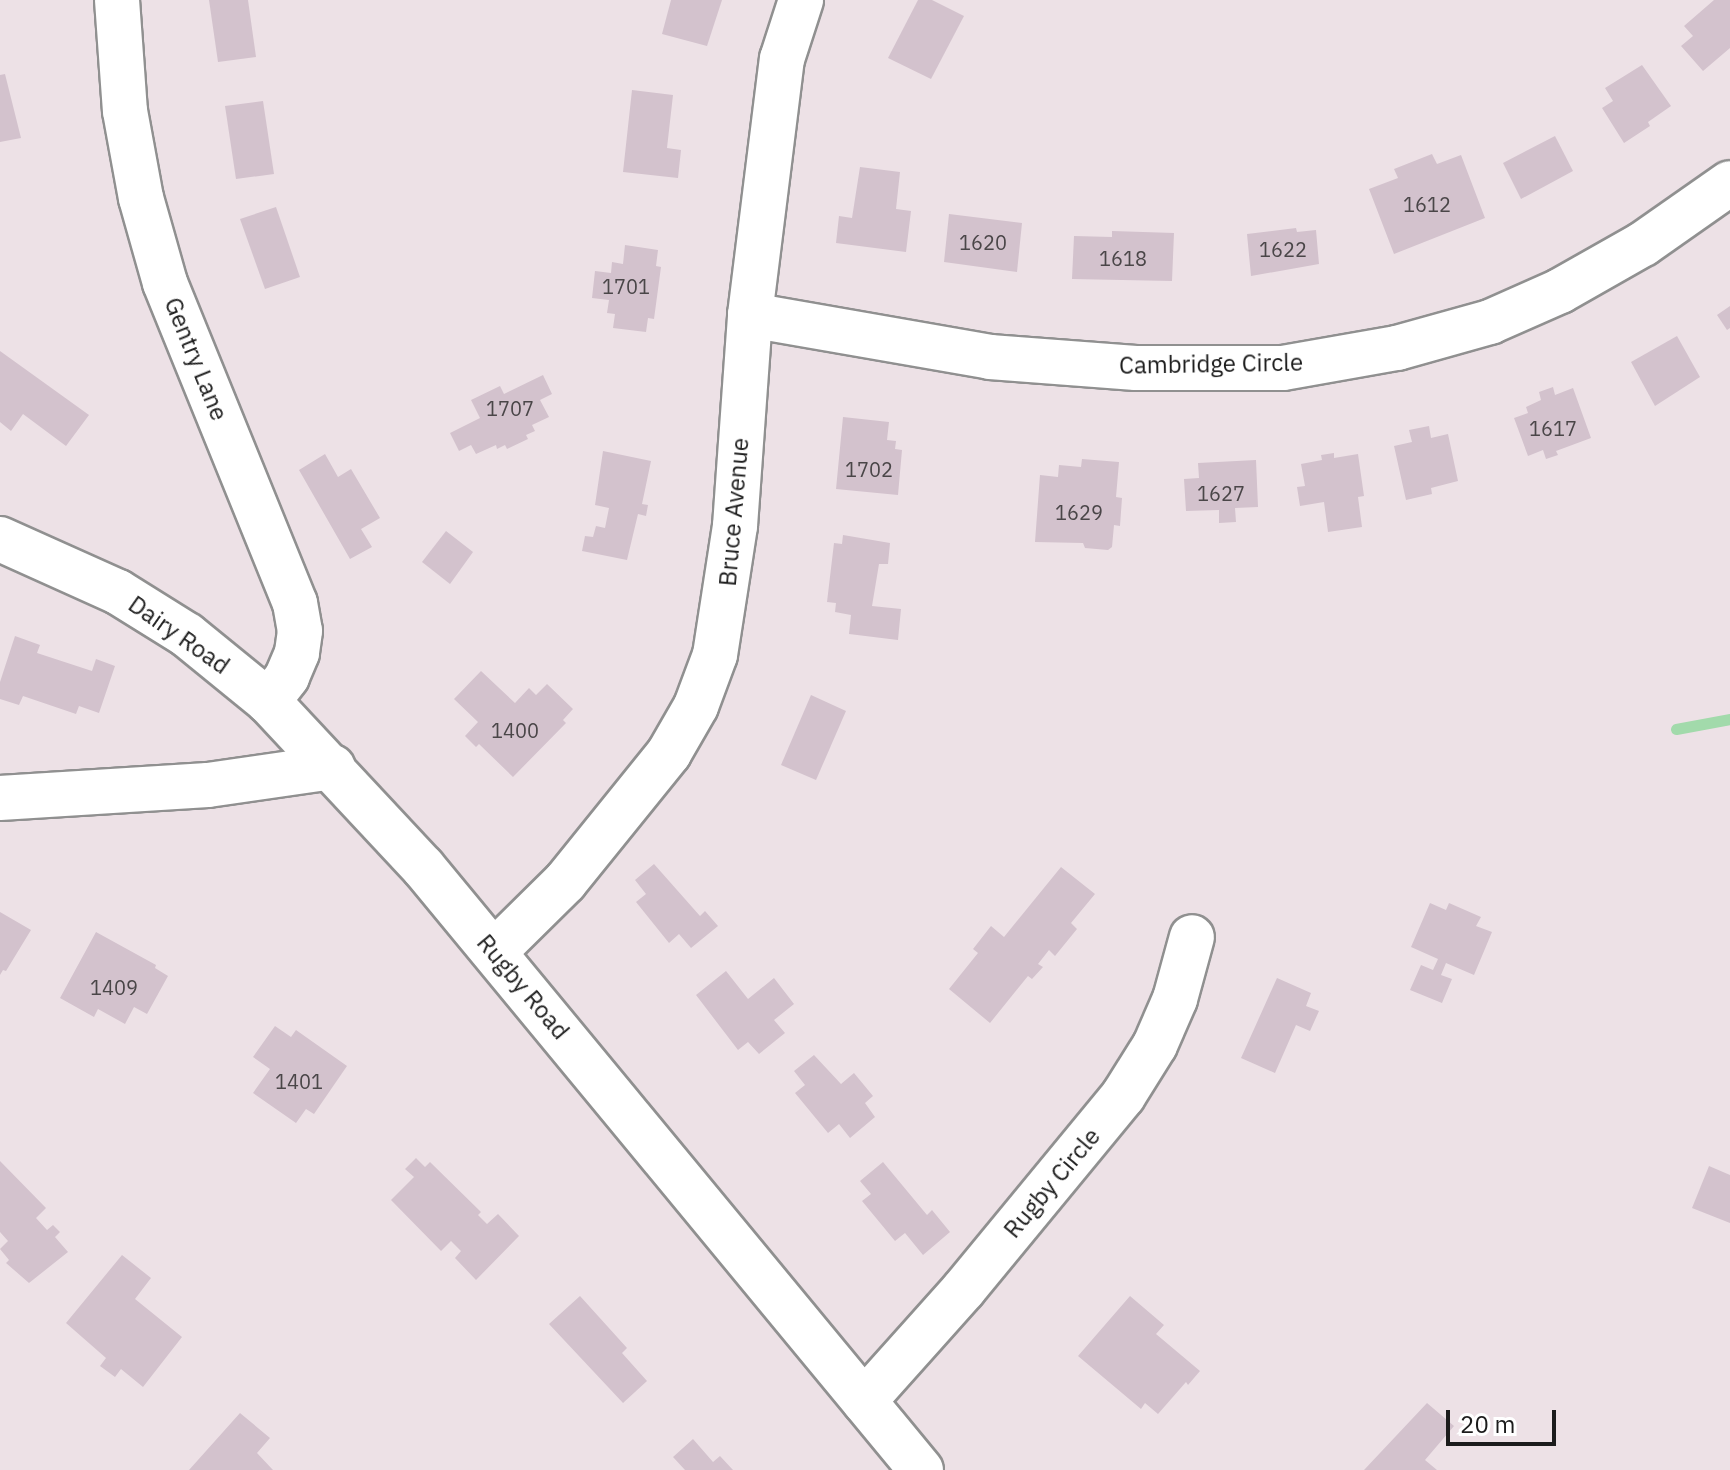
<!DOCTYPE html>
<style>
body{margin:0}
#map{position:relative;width:1730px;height:1470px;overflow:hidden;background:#ede1e6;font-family:"IBM Plex Sans",sans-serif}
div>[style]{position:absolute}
.stream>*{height:11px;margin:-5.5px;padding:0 5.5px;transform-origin:5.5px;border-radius:5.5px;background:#a2daab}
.building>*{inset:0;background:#d3c2cd}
.roads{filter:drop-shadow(2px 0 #909090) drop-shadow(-2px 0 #909090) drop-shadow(0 2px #909090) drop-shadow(0 -2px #909090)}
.minor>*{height:44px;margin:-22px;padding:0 22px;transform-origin:22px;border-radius:22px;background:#fff}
span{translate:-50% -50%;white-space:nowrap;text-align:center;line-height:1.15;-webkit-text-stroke:6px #fff;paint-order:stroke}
.number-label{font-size:20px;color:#4a4648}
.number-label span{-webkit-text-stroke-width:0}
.street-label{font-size:24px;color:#1c1c1c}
.scale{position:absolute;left:1446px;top:1410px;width:110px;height:36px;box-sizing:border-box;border:4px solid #1c1c1c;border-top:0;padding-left:10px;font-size:24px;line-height:28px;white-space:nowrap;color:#1c1c1c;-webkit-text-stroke:6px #fff;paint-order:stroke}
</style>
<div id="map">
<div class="stream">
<i style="left:1676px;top:729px;width:55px;rotate:-10.5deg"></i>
</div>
<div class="building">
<i style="clip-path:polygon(209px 0,248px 0,256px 57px,218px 62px)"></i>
<i style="clip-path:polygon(671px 0,722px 0,707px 46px,662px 34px)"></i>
<i style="clip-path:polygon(918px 0,932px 0,964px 16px,931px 79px,888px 58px)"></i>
<i style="clip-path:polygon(1714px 0,1730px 0,1730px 48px,1703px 71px,1681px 46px,1693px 36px,1684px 26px)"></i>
<i style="clip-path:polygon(1642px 65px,1671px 106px,1648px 122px,1650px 126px,1624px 143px,1602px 108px,1613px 101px,1605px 88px)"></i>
<i style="clip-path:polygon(5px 74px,21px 138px,0 142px,0 75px)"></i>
<i style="clip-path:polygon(632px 90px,673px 95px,667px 148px,681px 150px,678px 178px,623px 172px)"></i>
<i style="clip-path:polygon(263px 101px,274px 174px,236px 179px,225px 106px)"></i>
<i style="clip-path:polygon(1555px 136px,1573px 171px,1521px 199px,1503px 163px)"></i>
<i style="clip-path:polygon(1432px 154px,1437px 164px,1461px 155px,1485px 218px,1394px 254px,1369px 189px,1398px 178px,1394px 169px)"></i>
<i style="clip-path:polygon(860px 167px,900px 172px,896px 209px,911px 211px,906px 252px,836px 243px,839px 216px,852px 218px)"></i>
<i style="clip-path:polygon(276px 207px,300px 277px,265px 289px,240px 219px)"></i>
<i style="clip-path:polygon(949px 214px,1022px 223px,1017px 272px,944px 262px)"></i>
<i style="clip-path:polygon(1296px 228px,1297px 232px,1316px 230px,1319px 264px,1251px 276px,1247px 234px)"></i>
<i style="clip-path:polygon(1112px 231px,1174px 233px,1172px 281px,1072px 279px,1074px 236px,1112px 237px)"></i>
<i style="clip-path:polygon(625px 245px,658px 250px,656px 266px,661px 267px,654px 319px,648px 318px,646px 332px,613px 328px,615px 314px,607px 313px,609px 300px,592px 298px,595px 271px,611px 273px,612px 262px,623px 264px)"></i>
<i style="clip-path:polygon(1730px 306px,1730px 328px,1727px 330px,1717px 315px)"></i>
<i style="clip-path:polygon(1677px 336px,1700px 377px,1655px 406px,1631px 362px)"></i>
<i style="clip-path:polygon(0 351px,89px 415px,66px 446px,23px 414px,11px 431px,0 422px)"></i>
<i style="clip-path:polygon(543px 375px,552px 394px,540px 400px,549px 417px,532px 425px,535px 431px,526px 435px,528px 439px,507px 449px,505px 445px,497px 449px,496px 445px,476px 454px,471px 445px,459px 451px,450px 433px,480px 418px,471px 400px,500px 386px,504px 394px)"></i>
<i style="clip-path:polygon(1553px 387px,1555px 395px,1573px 388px,1591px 438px,1556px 451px,1558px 455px,1546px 459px,1543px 450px,1528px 456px,1514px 418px,1528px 413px,1526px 407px,1541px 400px,1539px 392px)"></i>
<i style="clip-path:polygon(843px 417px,889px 422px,887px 440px,896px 441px,895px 449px,902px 450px,898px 495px,836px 489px)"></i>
<i style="clip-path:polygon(1429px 426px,1431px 438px,1448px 434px,1458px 481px,1431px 488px,1432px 494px,1406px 500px,1394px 446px,1412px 442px,1409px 430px)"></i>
<i style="clip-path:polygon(603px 451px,651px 461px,642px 504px,648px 505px,646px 516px,638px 514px,627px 560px,582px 551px,585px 536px,593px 537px,596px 526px,605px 528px,609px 508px,595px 505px)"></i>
<i style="clip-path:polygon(1334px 453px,1334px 458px,1358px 454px,1364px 496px,1358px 497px,1362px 527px,1328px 532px,1324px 502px,1300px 506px,1297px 487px,1305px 486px,1301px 464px,1322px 460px,1321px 455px)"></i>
<i style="clip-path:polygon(325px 454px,338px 477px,351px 469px,380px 518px,361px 529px,372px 547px,350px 559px,299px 470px)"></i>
<i style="clip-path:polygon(1082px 459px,1119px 462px,1116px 497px,1122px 498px,1120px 526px,1114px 525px,1112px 547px,1108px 550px,1085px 548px,1083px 543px,1035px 542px,1040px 475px,1058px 477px,1059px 465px,1081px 467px)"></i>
<i style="clip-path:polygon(1256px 460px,1258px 507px,1235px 508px,1236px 522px,1219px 523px,1219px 510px,1186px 511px,1184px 479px,1199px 478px,1198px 463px)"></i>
<i style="clip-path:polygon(446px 531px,473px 552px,450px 584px,422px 562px)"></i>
<i style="clip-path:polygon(843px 535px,890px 543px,888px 564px,879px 564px,872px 606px,901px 609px,898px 640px,849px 634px,851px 615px,835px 612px,836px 603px,827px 602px,834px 543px,842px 544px)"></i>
<i style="clip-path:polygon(15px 636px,40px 645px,37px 653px,92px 671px,96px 659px,115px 666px,99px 713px,79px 706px,76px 714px,23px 696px,19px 705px,0 699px,0 682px)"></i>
<i style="clip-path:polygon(481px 671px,515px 703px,529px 688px,536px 695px,547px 684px,573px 709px,563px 720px,566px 723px,513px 777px,479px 744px,476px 747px,465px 736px,478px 722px,454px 699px)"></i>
<i style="clip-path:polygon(811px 695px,846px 711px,816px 780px,781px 765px)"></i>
<i style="clip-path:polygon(654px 864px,700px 916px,705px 911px,718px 926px,691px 948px,679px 934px,669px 943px,636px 902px,646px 894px,635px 880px)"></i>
<i style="clip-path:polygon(1061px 867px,1095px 894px,1071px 923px,1077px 929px,1055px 956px,1049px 950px,1038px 964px,1043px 967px,1032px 979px,1028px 976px,990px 1023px,949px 989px,978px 953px,973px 949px,991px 926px,1004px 937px)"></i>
<i style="clip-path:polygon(1430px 903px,1446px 910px,1449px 903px,1481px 917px,1476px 926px,1492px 932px,1474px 975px,1446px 963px,1441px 975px,1452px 979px,1442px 1003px,1410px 990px,1421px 965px,1433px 970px,1438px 959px,1411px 947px)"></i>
<i style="clip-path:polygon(0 912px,31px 930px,6px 971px,3px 970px,0 975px)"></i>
<i style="clip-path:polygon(96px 932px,156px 965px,155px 968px,168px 976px,147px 1014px,134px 1007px,125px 1024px,98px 1009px,94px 1017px,60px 998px)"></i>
<i style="clip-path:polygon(726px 971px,748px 999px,774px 978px,794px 1004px,774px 1020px,785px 1033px,759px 1054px,748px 1042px,738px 1050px,696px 995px)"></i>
<i style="clip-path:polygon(1277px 978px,1311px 993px,1306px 1006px,1319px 1011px,1310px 1031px,1296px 1025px,1275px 1073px,1241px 1058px)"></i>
<i style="clip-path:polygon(275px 1026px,291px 1037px,296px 1030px,347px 1066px,314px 1114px,306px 1109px,296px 1123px,253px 1093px,270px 1069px,253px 1057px)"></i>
<i style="clip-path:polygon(814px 1055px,841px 1084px,854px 1073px,873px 1096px,865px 1103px,875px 1117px,850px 1138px,839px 1124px,828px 1133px,795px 1093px,805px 1085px,794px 1071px)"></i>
<i style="clip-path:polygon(416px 1158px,425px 1167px,430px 1162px,481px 1212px,478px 1215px,487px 1224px,498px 1214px,519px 1236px,476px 1280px,455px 1258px,461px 1251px,451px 1241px,441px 1251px,391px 1200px,414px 1177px,405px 1169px)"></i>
<i style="clip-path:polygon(0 1161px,46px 1208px,36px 1218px,47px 1230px,53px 1225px,60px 1232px,55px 1237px,68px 1252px,29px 1283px,6px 1263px,9px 1260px,0 1249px,8px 1241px,0 1232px)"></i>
<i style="clip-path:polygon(883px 1162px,927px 1215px,932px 1210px,950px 1232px,923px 1255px,905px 1233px,895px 1241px,862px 1201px,871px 1194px,860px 1181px)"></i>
<i style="clip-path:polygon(1709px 1166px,1730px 1175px,1730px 1223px,1692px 1208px)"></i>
<i style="clip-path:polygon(122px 1255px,151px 1278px,135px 1299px,182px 1337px,143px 1387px,121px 1369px,115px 1377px,100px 1366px,106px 1358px,66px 1323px)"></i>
<i style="clip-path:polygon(580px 1296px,627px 1348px,622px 1353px,647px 1381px,623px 1403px,549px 1324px)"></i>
<i style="clip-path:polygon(1130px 1296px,1164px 1325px,1156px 1334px,1200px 1371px,1188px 1385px,1186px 1382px,1158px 1414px,1145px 1403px,1141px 1409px,1078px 1356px)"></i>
<i style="clip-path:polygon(1427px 1403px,1454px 1426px,1425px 1460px,1437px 1470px,1364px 1470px)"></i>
<i style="clip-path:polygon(240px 1413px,270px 1438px,257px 1453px,273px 1470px,189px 1470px)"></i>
<i style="clip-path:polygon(693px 1439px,713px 1462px,720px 1456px,733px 1470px,685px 1470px,673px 1457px)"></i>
</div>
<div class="roads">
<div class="minor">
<i style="left:117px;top:0;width:111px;rotate:85.9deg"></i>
<i style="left:125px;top:111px;width:88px;rotate:79.6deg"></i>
<i style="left:141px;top:198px;width:88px;rotate:74.2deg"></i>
<i style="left:165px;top:283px;width:345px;rotate:67.9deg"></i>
<i style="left:295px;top:603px;width:28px;rotate:80deg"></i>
<i style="left:300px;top:631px;width:22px;rotate:98deg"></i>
<i style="left:297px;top:653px;width:26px;rotate:113deg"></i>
<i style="left:287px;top:677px;width:31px;rotate:128deg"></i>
<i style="left:750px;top:315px;width:244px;rotate:9.9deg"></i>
<i style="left:990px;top:357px;width:146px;rotate:4.3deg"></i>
<i style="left:1136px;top:368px;width:147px"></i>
<i style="left:1283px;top:368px;width:116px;rotate:-10deg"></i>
<i style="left:1397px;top:348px;width:97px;rotate:-15.6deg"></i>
<i style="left:1490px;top:322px;width:77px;rotate:-23.9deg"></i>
<i style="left:1560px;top:291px;width:95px;rotate:-29.5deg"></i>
<i style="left:1643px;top:244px;width:106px;rotate:-35deg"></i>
<i style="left:0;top:539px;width:129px;rotate:24.2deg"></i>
<i style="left:118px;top:592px;width:81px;rotate:31.9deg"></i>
<i style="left:187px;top:635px;width:104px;rotate:39.2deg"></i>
<i style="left:268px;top:701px;width:227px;rotate:47deg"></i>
<i style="left:423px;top:867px;width:782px;rotate:50.45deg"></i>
<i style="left:0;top:798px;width:208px;rotate:-3.6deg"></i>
<i style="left:208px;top:785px;width:126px;rotate:-8.2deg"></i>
<i style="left:494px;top:952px;width:100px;rotate:-44.6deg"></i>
<i style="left:565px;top:882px;width:166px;rotate:-51.1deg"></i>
<i style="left:669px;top:753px;width:54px;rotate:-60.1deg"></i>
<i style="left:696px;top:706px;width:54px;rotate:-69.6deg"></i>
<i style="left:715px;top:655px;width:131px;rotate:-81.2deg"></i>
<i style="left:735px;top:526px;width:212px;rotate:-85.9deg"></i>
<i style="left:750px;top:315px;width:258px;rotate:-82.9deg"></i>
<i style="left:782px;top:59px;width:62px;rotate:-72.1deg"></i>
<i style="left:864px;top:1401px;width:150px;rotate:-48.2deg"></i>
<i style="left:964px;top:1289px;width:250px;rotate:-50.5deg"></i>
<i style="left:1123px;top:1096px;width:60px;rotate:-57.9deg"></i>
<i style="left:1155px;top:1045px;width:50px;rotate:-66.5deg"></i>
<i style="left:1175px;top:999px;width:64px;rotate:-74.7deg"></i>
</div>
</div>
<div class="number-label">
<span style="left:1427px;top:204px">1612</span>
<span style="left:983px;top:242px">1620</span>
<span style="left:1283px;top:249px">1622</span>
<span style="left:1123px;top:258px">1618</span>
<span style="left:626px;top:286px">1701</span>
<span style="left:510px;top:408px">1707</span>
<span style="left:1553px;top:428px">1617</span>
<span style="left:869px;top:469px">1702</span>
<span style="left:1221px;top:493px">1627</span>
<span style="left:1079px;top:512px">1629</span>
<span style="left:515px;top:730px">1400</span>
<span style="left:114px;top:987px">1409</span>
<span style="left:299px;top:1081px">1401</span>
</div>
<div class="street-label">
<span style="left:196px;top:359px;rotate:68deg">Gentry Lane</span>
<span style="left:1211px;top:364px;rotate:-1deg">Cambridge Circle</span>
<span style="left:734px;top:512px;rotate:-85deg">Bruce Avenue</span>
<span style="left:179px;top:635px;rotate:35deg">Dairy Road</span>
<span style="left:523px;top:987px;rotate:50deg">Rugby Road</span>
<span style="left:1052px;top:1183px;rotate:-50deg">Rugby Circle</span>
</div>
<div class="scale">20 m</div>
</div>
